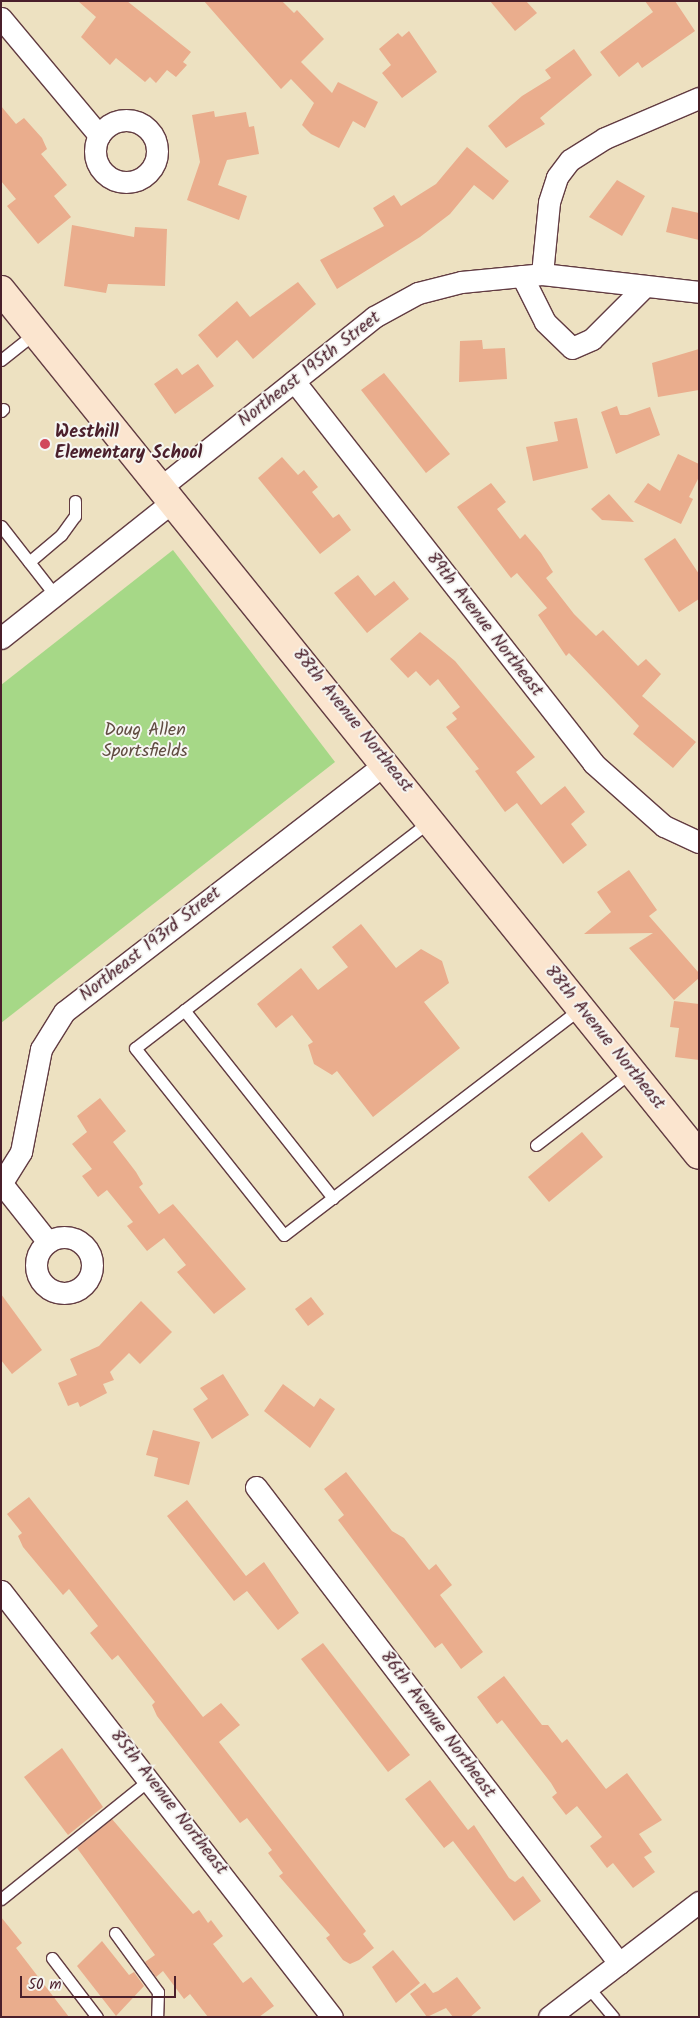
<!DOCTYPE html>
<style>
body{margin:0}
#map{position:relative;width:700px;height:2018px;overflow:hidden;background:#ede1c1;font-family:Kalam,sans-serif}
div>[style]{position:absolute}
.green>*{inset:0;background:#a6d887}
.building>*{inset:0;background:#eaad8d}
.roads{filter:drop-shadow(1px 0 #623c42) drop-shadow(-1px 0 #623c42) drop-shadow(0 1px #623c42) drop-shadow(0 -1px #623c42)}
.lane>*{height:11px;margin:-5.5px;padding:0 5.5px;transform-origin:5.5px;border-radius:5.5px;background:#fff}
.street>*{height:21px;margin:-10.5px;padding:0 10.5px;transform-origin:10.5px;border-radius:10.5px;background:#fff}
.street>.ring{margin:-10.5px;padding:0;box-sizing:content-box;background:none;border:21px solid #fff;border-radius:50%}
.secondary>*{height:28px;margin:-14px;padding:0 14px;transform-origin:14px;border-radius:14px;background:#fbe5cf}
.dots>*{width:14px;height:14px;translate:-50% -50%;box-sizing:border-box;border:2px solid #f6f6f2;border-radius:50%}
span{translate:-50% -50%;white-space:nowrap;text-align:center;line-height:1.15;-webkit-text-stroke:4px #f6f6f2;paint-order:stroke}
.street-label{font-size:18px;color:#4a1f2b}
.poi-label{font-size:18px;color:#4a1f2b;font-weight:700}
.left{translate:0 -50%;text-align:left}
.park-label{font-size:18px;color:#614d42}
.frame{position:absolute;inset:0;border:2px solid #4a1f2b;pointer-events:none}
.scale{position:absolute;left:20px;top:1976px;width:156px;height:22px;box-sizing:border-box;border:2px solid #4a1f2b;border-top:0;padding-left:6px;font-size:15px;line-height:18px;white-space:nowrap;color:#4a1f2b;-webkit-text-stroke:4px #f6f6f2;paint-order:stroke}
</style>
<div id="map">
<div class="green">
<i style="clip-path:polygon(173px 550px,335px 762px,1px 1023px,1px 685px)"></i>
</div>
<div class="building">
<i style="clip-path:polygon(78px 1px,127px 1px,191px 52px,183px 62px,187px 65px,176px 77px,167px 70px,156px 83px,150px 77px,145px 82px,116px 58px,110px 65px,81px 37px,96px 17px)"></i>
<i style="clip-path:polygon(204px 1px,282px 1px,294px 13px,297px 10px,324px 39px,301px 62px,332px 93px,338px 82px,378px 102px,365px 128px,353px 121px,339px 148px,311px 134px,302px 125px,314px 103px,291px 79px,281px 89px)"></i>
<i style="clip-path:polygon(490px 1px,526px 1px,537px 13px,515px 31px)"></i>
<i style="clip-path:polygon(645px 1px,675px 1px,695px 31px,642px 68px,638px 62px,619px 77px,600px 52px,653px 12px)"></i>
<i style="clip-path:polygon(409px 31px,437px 72px,402px 98px,382px 73px,391px 65px,379px 49px,398px 33px,402px 37px)"></i>
<i style="clip-path:polygon(574px 49px,592px 75px,540px 118px,545px 124px,506px 148px,488px 126px,522px 96px,551px 78px,545px 70px)"></i>
<i style="clip-path:polygon(1px 106px,16px 124px,24px 118px,42px 138px,47px 149px,41px 154px,67px 185px,54px 196px,71px 217px,38px 244px,7px 206px,16px 199px,1px 181px)"></i>
<i style="clip-path:polygon(214px 111px,215px 117px,246px 112px,249px 127px,254px 126px,259px 154px,227px 160px,218px 185px,247px 196px,239px 220px,187px 200px,200px 162px,192px 115px)"></i>
<i style="clip-path:polygon(467px 147px,509px 181px,493px 200px,474px 185px,450px 214px,420px 237px,337px 289px,320px 260px,384px 226px,373px 208px,394px 195px,401px 206px,436px 184px)"></i>
<i style="clip-path:polygon(617px 180px,645px 196px,622px 236px,589px 217px)"></i>
<i style="clip-path:polygon(672px 207px,699px 213px,699px 240px,666px 232px)"></i>
<i style="clip-path:polygon(72px 225px,134px 237px,135px 227px,167px 229px,165px 286px,108px 284px,106px 293px,64px 286px)"></i>
<i style="clip-path:polygon(298px 282px,316px 304px,253px 359px,237px 340px,217px 358px,198px 335px,237px 301px,250px 317px)"></i>
<i style="clip-path:polygon(482px 340px,483px 349px,505px 348px,507px 379px,459px 382px,460px 341px)"></i>
<i style="clip-path:polygon(699px 349px,699px 390px,658px 397px,652px 363px)"></i>
<i style="clip-path:polygon(198px 364px,214px 386px,175px 414px,154px 384px,177px 368px,182px 375px)"></i>
<i style="clip-path:polygon(384px 373px,450px 454px,426px 473px,361px 390px)"></i>
<i style="clip-path:polygon(617px 406px,620px 415px,627px 415px,650px 407px,660px 435px,616px 454px,601px 412px)"></i>
<i style="clip-path:polygon(577px 418px,588px 468px,533px 481px,526px 447px,558px 441px,554px 422px)"></i>
<i style="clip-path:polygon(678px 454px,699px 464px,699px 477px,689px 497px,693px 499px,681px 524px,634px 502px,648px 483px,660px 491px)"></i>
<i style="clip-path:polygon(282px 457px,298px 475px,304px 470px,318px 487px,312px 492px,333px 518px,339px 514px,351px 530px,320px 554px,258px 478px)"></i>
<i style="clip-path:polygon(491px 483px,506px 502px,497px 509px,520px 539px,525px 534px,541px 553px,553px 572px,546px 578px,574px 614px,596px 636px,603px 630px,638px 666px,646px 659px,661px 674px,642px 696px,696px 742px,673px 768px,633px 734px,639px 726px,569px 653px,566px 656px,538px 615px,547px 608px,517px 573px,511px 578px,457px 507px)"></i>
<i style="clip-path:polygon(609px 494px,634px 522px,602px 520px,591px 509px)"></i>
<i style="clip-path:polygon(675px 538px,699px 574px,699px 599px,679px 612px,644px 559px)"></i>
<i style="clip-path:polygon(358px 575px,375px 596px,394px 581px,409px 599px,367px 633px,334px 593px)"></i>
<i style="clip-path:polygon(420px 632px,455px 661px,535px 757px,516px 772px,541px 805px,565px 786px,585px 812px,571px 824px,587px 845px,563px 864px,517px 803px,505px 812px,475px 771px,479px 769px,446px 727px,457px 719px,452px 713px,460px 707px,438px 679px,430px 686px,416px 671px,408px 678px,390px 659px)"></i>
<i style="clip-path:polygon(629px 870px,657px 910px,649px 916px,699px 973px,699px 978px,674px 1000px,629px 948px,653px 933px,584px 934px,611px 912px,597px 892px)"></i>
<i style="clip-path:polygon(361px 924px,396px 968px,421px 949px,442px 961px,449px 983px,424px 1002px,460px 1048px,373px 1117px,337px 1071px,332px 1075px,314px 1064px,308px 1045px,313px 1042px,292px 1015px,276px 1028px,257px 1004px,301px 968px,318px 990px,348px 967px,332px 947px)"></i>
<i style="clip-path:polygon(674px 1001px,699px 1004px,699px 1060px,675px 1057px,679px 1028px,670px 1027px)"></i>
<i style="clip-path:polygon(100px 1098px,126px 1131px,113px 1142px,136px 1172px,143px 1184px,139px 1187px,159px 1214px,173px 1204px,246px 1289px,214px 1314px,177px 1272px,186px 1265px,164px 1238px,147px 1251px,127px 1226px,133px 1222px,107px 1190px,98px 1197px,82px 1176px,92px 1169px,72px 1144px,87px 1132px,77px 1116px)"></i>
<i style="clip-path:polygon(582px 1132px,603px 1157px,549px 1202px,528px 1177px)"></i>
<i style="clip-path:polygon(1px 1294px,42px 1350px,12px 1374px,1px 1360px)"></i>
<i style="clip-path:polygon(311px 1297px,324px 1314px,308px 1326px,295px 1309px)"></i>
<i style="clip-path:polygon(141px 1301px,172px 1332px,140px 1364px,129px 1353px,110px 1372px,114px 1380px,103px 1384px,107px 1393px,80px 1407px,78px 1402px,68px 1406px,58px 1383px,77px 1375px,70px 1359px,99px 1346px)"></i>
<i style="clip-path:polygon(223px 1374px,249px 1415px,212px 1439px,193px 1409px,208px 1399px,200px 1388px)"></i>
<i style="clip-path:polygon(283px 1384px,314px 1407px,320px 1398px,335px 1409px,310px 1448px,264px 1411px)"></i>
<i style="clip-path:polygon(153px 1430px,200px 1442px,189px 1485px,154px 1476px,158px 1458px,146px 1455px)"></i>
<i style="clip-path:polygon(346px 1472px,392px 1531px,404px 1538px,429px 1570px,436px 1564px,452px 1585px,440px 1595px,483px 1652px,461px 1669px,442px 1643px,435px 1648px,338px 1520px,344px 1515px,324px 1489px)"></i>
<i style="clip-path:polygon(29px 1497px,203px 1717px,221px 1703px,240px 1725px,219px 1742px,366px 1931px,363px 1934px,374px 1948px,359px 1960px,350px 1964px,343px 1960px,326px 1938px,330px 1935px,279px 1876px,283px 1873px,268px 1853px,272px 1850px,247px 1818px,240px 1823px,157px 1716px,152px 1705px,155px 1702px,118px 1655px,112px 1660px,90px 1633px,98px 1626px,69px 1589px,63px 1595px,23px 1547px,18px 1536px,22px 1533px,7px 1514px)"></i>
<i style="clip-path:polygon(187px 1500px,246px 1576px,264px 1562px,299px 1613px,278px 1630px,247px 1591px,234px 1601px,167px 1516px)"></i>
<i style="clip-path:polygon(323px 1643px,410px 1755px,388px 1772px,301px 1659px)"></i>
<i style="clip-path:polygon(504px 1676px,542px 1725px,548px 1725px,562px 1743px,567px 1739px,606px 1789px,627px 1773px,662px 1820px,639px 1834px,652px 1852px,644px 1857px,655px 1872px,633px 1888px,613px 1863px,607px 1868px,590px 1846px,602px 1837px,577px 1806px,566px 1815px,552px 1797px,557px 1793px,551px 1783px,502px 1720px,497px 1724px,477px 1697px)"></i>
<i style="clip-path:polygon(62px 1748px,103px 1807px,68px 1835px,24px 1777px)"></i>
<i style="clip-path:polygon(430px 1780px,468px 1830px,474px 1825px,509px 1878px,515px 1882px,523px 1876px,541px 1901px,514px 1921px,453px 1841px,444px 1848px,405px 1799px)"></i>
<i style="clip-path:polygon(112px 1819px,193px 1914px,199px 1910px,208px 1923px,211px 1920px,223px 1936px,213px 1944px,243px 1983px,251px 1977px,274px 2006px,259px 2017px,208px 2017px,190px 1994px,184px 1999px,163px 1971px,156px 1977px,145px 1962px,155px 1955px,77px 1848px)"></i>
<i style="clip-path:polygon(1px 1917px,22px 1943px,16px 1948px,69px 2017px,1px 2017px)"></i>
<i style="clip-path:polygon(102px 1941px,129px 1975px,134px 1972px,144px 1986px,116px 2016px,77px 1966px)"></i>
<i style="clip-path:polygon(393px 1950px,420px 1983px,396px 2003px,372px 1967px)"></i>
<i style="clip-path:polygon(457px 1977px,481px 2008px,470px 2017px,453px 2017px,446px 2008px,427px 2017px,410px 1994px,425px 1983px,433px 1993px,438px 1991px)"></i>
</div>
<div class="roads">
<div class="lane">
<i style="left:1px;top:360px;width:43px;rotate:-38.5deg"></i>
<i style="left:1px;top:411px;width:3px;rotate:-45deg"></i>
<i style="left:1px;top:526px;width:88px;rotate:52deg"></i>
<i style="left:29px;top:562px;width:42px;rotate:-40.2deg"></i>
<i style="left:61px;top:535px;width:24px;rotate:-54deg"></i>
<i style="left:75px;top:516px;width:15px;rotate:-90deg"></i>
<i style="left:430px;top:821px;width:372px;rotate:142.4deg"></i>
<i style="left:135px;top:1048px;width:239px;rotate:51.5deg"></i>
<i style="left:284px;top:1235px;width:372px;rotate:-37.4deg"></i>
<i style="left:184px;top:1010px;width:240px;rotate:51.6deg"></i>
<i style="left:536px;top:1145px;width:120px;rotate:-37.5deg"></i>
<i style="left:1px;top:1899px;width:191px;rotate:-38.8deg"></i>
<i style="left:115px;top:1933px;width:73px;rotate:53.9deg"></i>
<i style="left:158px;top:1992px;width:25px;rotate:92deg"></i>
<i style="left:52px;top:1958px;width:74px;rotate:52.7deg"></i>
<i style="left:588px;top:1987px;width:39px;rotate:50deg"></i>
</div>
<div class="street">
<i style="left:1px;top:18px;width:153px;rotate:50.1deg"></i>
<i class="ring" style="left:95px;top:120px;width:41px;height:41px"></i>
<i style="left:542px;top:274px;width:158px;rotate:6.5deg"></i>
<i style="left:522px;top:276px;width:51px;rotate:63.4deg"></i>
<i style="left:545px;top:322px;width:37px;rotate:44deg"></i>
<i style="left:572px;top:348px;width:22px;rotate:-24deg"></i>
<i style="left:592px;top:339px;width:75px;rotate:-45deg"></i>
<i style="left:294px;top:381px;width:485px;rotate:51.9deg"></i>
<i style="left:593px;top:763px;width:95px;rotate:41.6deg"></i>
<i style="left:664px;top:826px;width:38px;rotate:25deg"></i>
<i style="left:160px;top:488px;width:274px;rotate:-38.6deg"></i>
<i style="left:374px;top:317px;width:50px;rotate:-28.6deg"></i>
<i style="left:418px;top:293px;width:44px;rotate:-14.3deg"></i>
<i style="left:461px;top:282px;width:81px;rotate:-5.6deg"></i>
<i style="left:542px;top:274px;width:72px;rotate:-84.4deg"></i>
<i style="left:549px;top:202px;width:26px;rotate:-72deg"></i>
<i style="left:557px;top:177px;width:21px;rotate:-53deg"></i>
<i style="left:570px;top:160px;width:41px;rotate:-32.2deg"></i>
<i style="left:605px;top:138px;width:102px;rotate:-23.1deg"></i>
<i style="left:1px;top:638px;width:218px;rotate:-38.5deg"></i>
<i style="left:1px;top:1184px;width:38px;rotate:-58deg"></i>
<i style="left:21px;top:1152px;width:105px;rotate:-79deg"></i>
<i style="left:41px;top:1049px;width:44px;rotate:-58.1deg"></i>
<i style="left:64px;top:1012px;width:407px;rotate:-37.7deg"></i>
<i style="left:2px;top:1184px;width:74px;rotate:51.6deg"></i>
<i class="ring" style="left:36px;top:1237px;width:35px;height:35px"></i>
<i style="left:256px;top:1487px;width:599px;rotate:52.67deg"></i>
<i style="left:1px;top:1591px;width:539px;rotate:52.15deg"></i>
<i style="left:549px;top:2017px;width:189px;rotate:-37.5deg"></i>
</div>
<div class="secondary">
<i style="left:1px;top:290px;width:1111px;rotate:51.1deg"></i>
</div>
</div>
<div class="dots">
<i style="left:45px;top:444px;background:#d1495b"></i>
</div>
<div class="street-label">
<span style="left:310px;top:370px;rotate:-38deg">Northeast 195th Street</span>
<span style="left:484px;top:625px;rotate:52deg">89th Avenue Northeast</span>
<span style="left:352px;top:721px;rotate:51deg">88th Avenue Northeast</span>
<span style="left:151px;top:945px;rotate:-38deg">Northeast 193rd Street</span>
<span style="left:604px;top:1038px;rotate:51deg">88th Avenue Northeast</span>
<span style="left:437px;top:1725px;rotate:53deg">86th Avenue Northeast</span>
<span style="left:168px;top:1803px;rotate:52deg">85th Avenue Northeast</span>
</div>
<div class="poi-label">
<span class="left" style="left:55px;top:444px">Westhill<br>Elementary School</span>
</div>
<div class="park-label">
<span style="left:145px;top:742px">Doug Allen<br>Sportsfields</span>
</div>
<div class="frame"></div>
<div class="scale">50 m</div>
</div>
